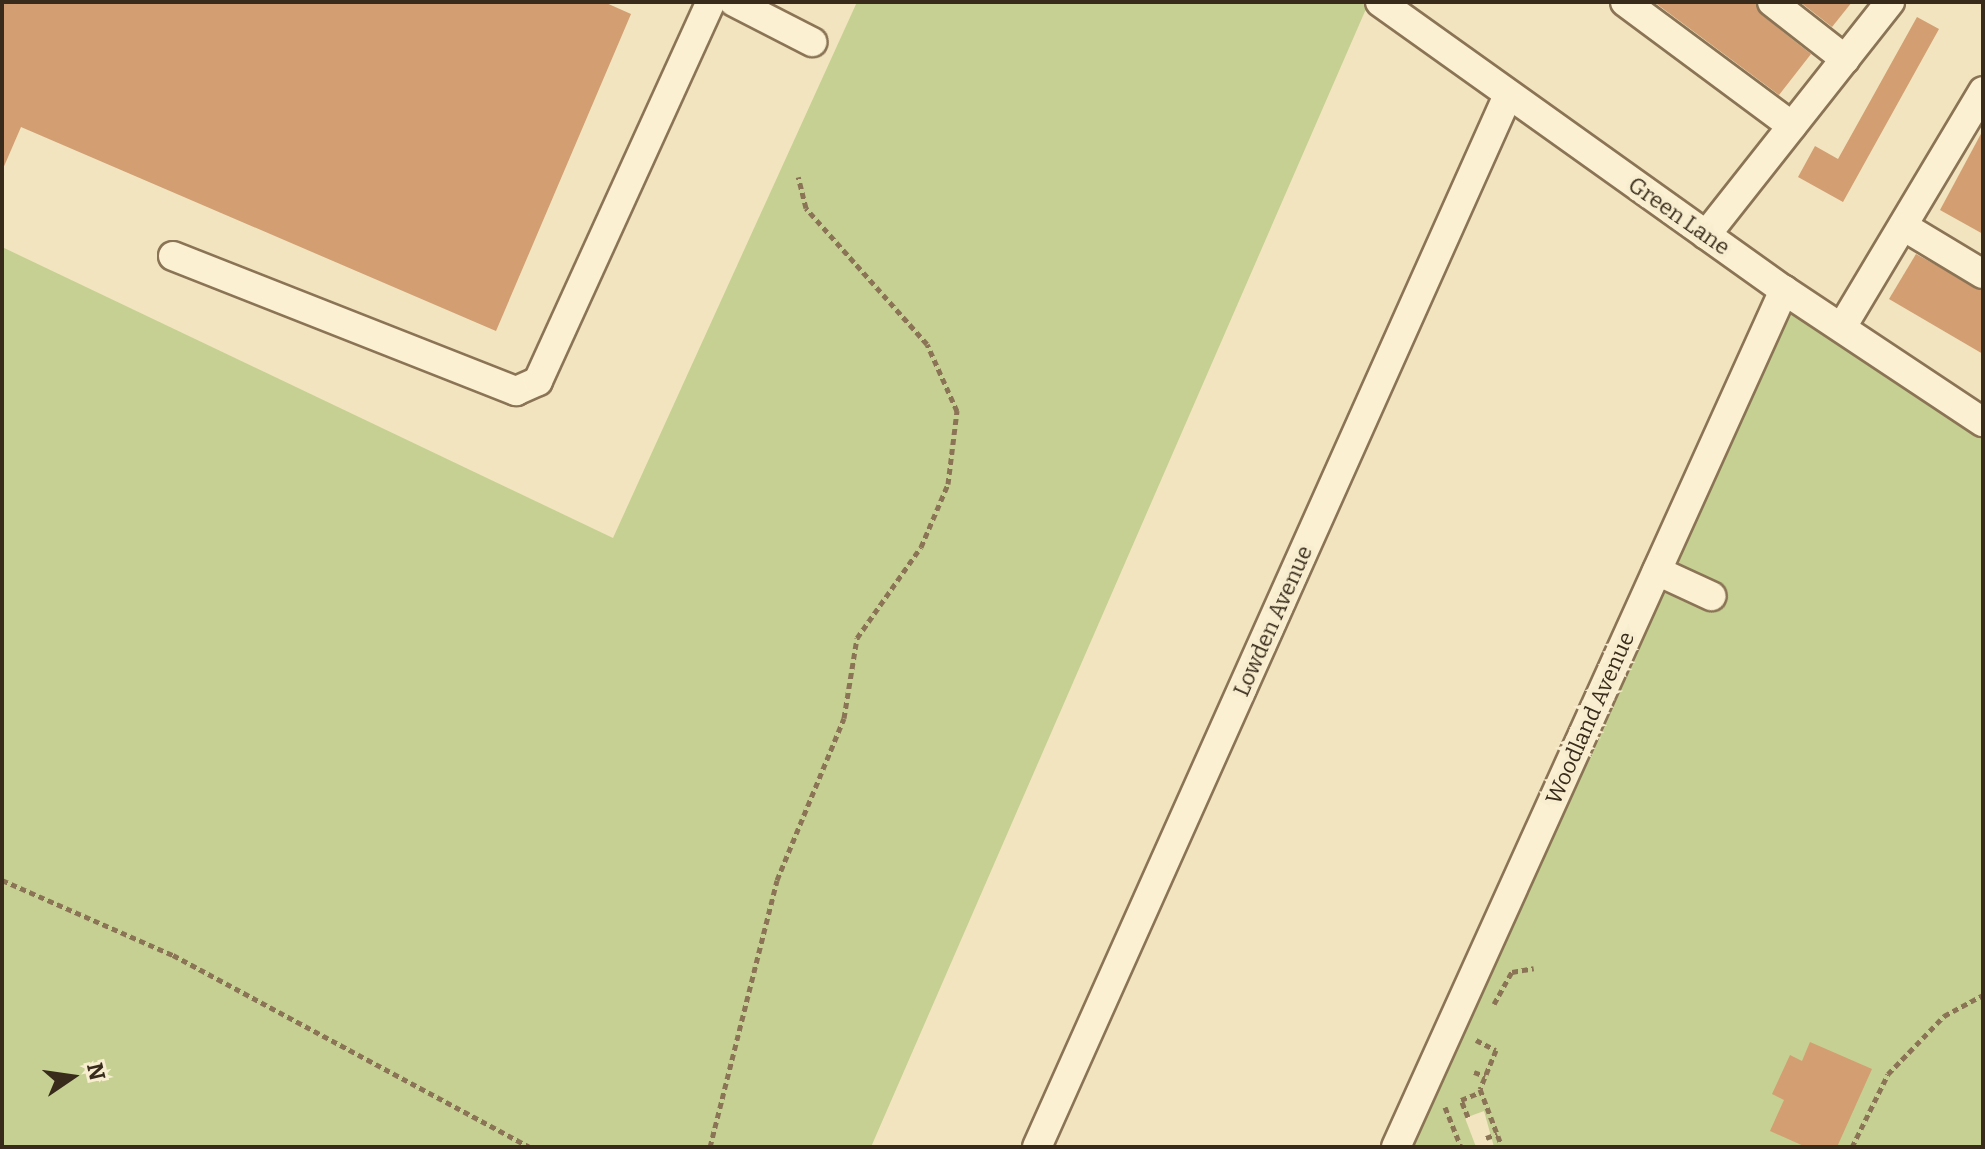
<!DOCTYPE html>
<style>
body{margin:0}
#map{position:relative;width:1985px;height:1149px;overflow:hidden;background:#f1e4bf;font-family:Bitter,serif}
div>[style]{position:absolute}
.green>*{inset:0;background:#c5d092}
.building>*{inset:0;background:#d29e72}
.path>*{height:5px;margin-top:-2.5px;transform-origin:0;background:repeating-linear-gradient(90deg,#8b7456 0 6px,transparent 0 10px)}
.roads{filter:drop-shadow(2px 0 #8b7456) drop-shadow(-2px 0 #8b7456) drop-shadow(0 2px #8b7456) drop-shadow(0 -2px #8b7456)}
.minor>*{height:28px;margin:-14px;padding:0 14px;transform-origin:14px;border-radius:14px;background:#fbf1d2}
span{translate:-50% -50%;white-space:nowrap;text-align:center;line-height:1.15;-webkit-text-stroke:8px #f8eecf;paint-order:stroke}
.street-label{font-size:22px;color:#392b1b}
.frame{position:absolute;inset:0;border:4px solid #392b1b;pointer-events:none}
.north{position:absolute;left:32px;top:1037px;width:80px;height:80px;-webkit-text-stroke:6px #f8eecf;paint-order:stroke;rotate:77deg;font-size:22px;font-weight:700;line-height:32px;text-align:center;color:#392b1b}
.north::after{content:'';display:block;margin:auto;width:28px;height:36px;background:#392b1b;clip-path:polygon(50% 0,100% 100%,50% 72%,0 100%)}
</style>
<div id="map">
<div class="green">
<i style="clip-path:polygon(857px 2px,1369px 2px,871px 1147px,2px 1147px,2px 247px,613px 538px)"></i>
<i style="clip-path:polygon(1784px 290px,1983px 416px,1983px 1147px,1494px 1147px,1484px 1111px,1465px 1118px,1476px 1147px,1396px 1147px)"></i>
</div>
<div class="building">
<i style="clip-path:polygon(2px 2px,604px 2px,631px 14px,496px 331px,21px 127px,2px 171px)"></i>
<i style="clip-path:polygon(1654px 2px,1755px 2px,1762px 15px,1811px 54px,1779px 95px)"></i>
<i style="clip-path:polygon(1800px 2px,1852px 2px,1832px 27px)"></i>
<i style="clip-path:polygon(1917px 17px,1939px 29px,1843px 202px,1798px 177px,1815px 146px,1838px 159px)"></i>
<i style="clip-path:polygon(1983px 130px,1983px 234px,1940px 210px)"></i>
<i style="clip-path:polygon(1916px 254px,1983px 291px,1983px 354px,1889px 299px)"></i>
<i style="clip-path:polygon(1810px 1042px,1872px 1069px,1837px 1147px,1806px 1147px,1770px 1131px,1784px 1100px,1772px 1094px,1790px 1055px,1802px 1061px)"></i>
</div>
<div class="path">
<i style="left:2px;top:880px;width:187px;rotate:23.7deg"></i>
<i style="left:173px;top:955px;width:405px;rotate:28.3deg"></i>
<i style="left:1494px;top:1004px;width:37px;rotate:-61deg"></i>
<i style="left:1512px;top:972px;width:22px;rotate:-10deg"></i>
<i style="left:1476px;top:1040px;width:22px;rotate:27deg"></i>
<i style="left:1496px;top:1050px;width:42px;rotate:112.3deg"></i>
<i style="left:1480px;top:1089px;width:62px;rotate:69.2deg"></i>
<i style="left:1474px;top:1072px;width:12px;rotate:20deg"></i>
<i style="left:1445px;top:1107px;width:43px;rotate:68.2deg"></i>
<i style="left:1468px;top:1117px;width:18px;rotate:-112deg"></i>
<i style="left:1461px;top:1100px;width:22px;rotate:-22deg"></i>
<i style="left:1486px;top:1138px;width:12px;rotate:-20deg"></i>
<i style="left:710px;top:1147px;width:275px;rotate:-75.9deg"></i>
<i style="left:777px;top:880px;width:175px;rotate:-67.5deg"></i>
<i style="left:844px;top:718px;width:81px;rotate:-80.8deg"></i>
<i style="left:857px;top:638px;width:111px;rotate:-54.9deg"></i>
<i style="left:921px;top:547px;width:69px;rotate:-66.8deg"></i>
<i style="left:948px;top:484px;width:74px;rotate:-83deg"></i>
<i style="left:957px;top:411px;width:73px;rotate:-114.1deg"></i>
<i style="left:927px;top:344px;width:182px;rotate:-131.7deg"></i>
<i style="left:806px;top:208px;width:32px;rotate:-104deg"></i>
<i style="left:1852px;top:1147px;width:81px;rotate:-63.7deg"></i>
<i style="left:1888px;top:1074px;width:81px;rotate:-46deg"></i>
<i style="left:1944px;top:1016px;width:44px;rotate:-28.3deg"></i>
</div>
<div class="roads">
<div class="minor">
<i style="left:734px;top:2px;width:88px;rotate:27.1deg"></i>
<i style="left:1380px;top:2px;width:496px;rotate:35.5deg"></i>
<i style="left:1784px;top:290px;width:239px;rotate:33.6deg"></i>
<i style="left:1625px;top:2px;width:208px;rotate:36.6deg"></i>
<i style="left:1772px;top:2px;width:93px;rotate:38deg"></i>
<i style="left:1903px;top:226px;width:93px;rotate:31deg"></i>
<i style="left:1706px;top:235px;width:297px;rotate:-51.7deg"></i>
<i style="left:173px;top:256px;width:369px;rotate:21.5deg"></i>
<i style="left:516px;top:391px;width:24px;rotate:-24deg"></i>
<i style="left:538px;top:381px;width:417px;rotate:-65.5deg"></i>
<i style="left:1842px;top:327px;width:275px;rotate:-59.1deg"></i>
<i style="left:1657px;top:571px;width:60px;rotate:24.8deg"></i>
<i style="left:1037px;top:1147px;width:1153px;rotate:-65.88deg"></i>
<i style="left:1396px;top:1147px;width:941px;rotate:-65.64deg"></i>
</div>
</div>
<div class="street-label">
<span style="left:1679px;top:216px;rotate:35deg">Green Lane</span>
<span style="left:1273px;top:621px;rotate:-66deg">Lowden Avenue</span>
<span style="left:1590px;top:718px;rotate:-66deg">Woodland Avenue</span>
</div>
<div class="frame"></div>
<div class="north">N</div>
</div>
